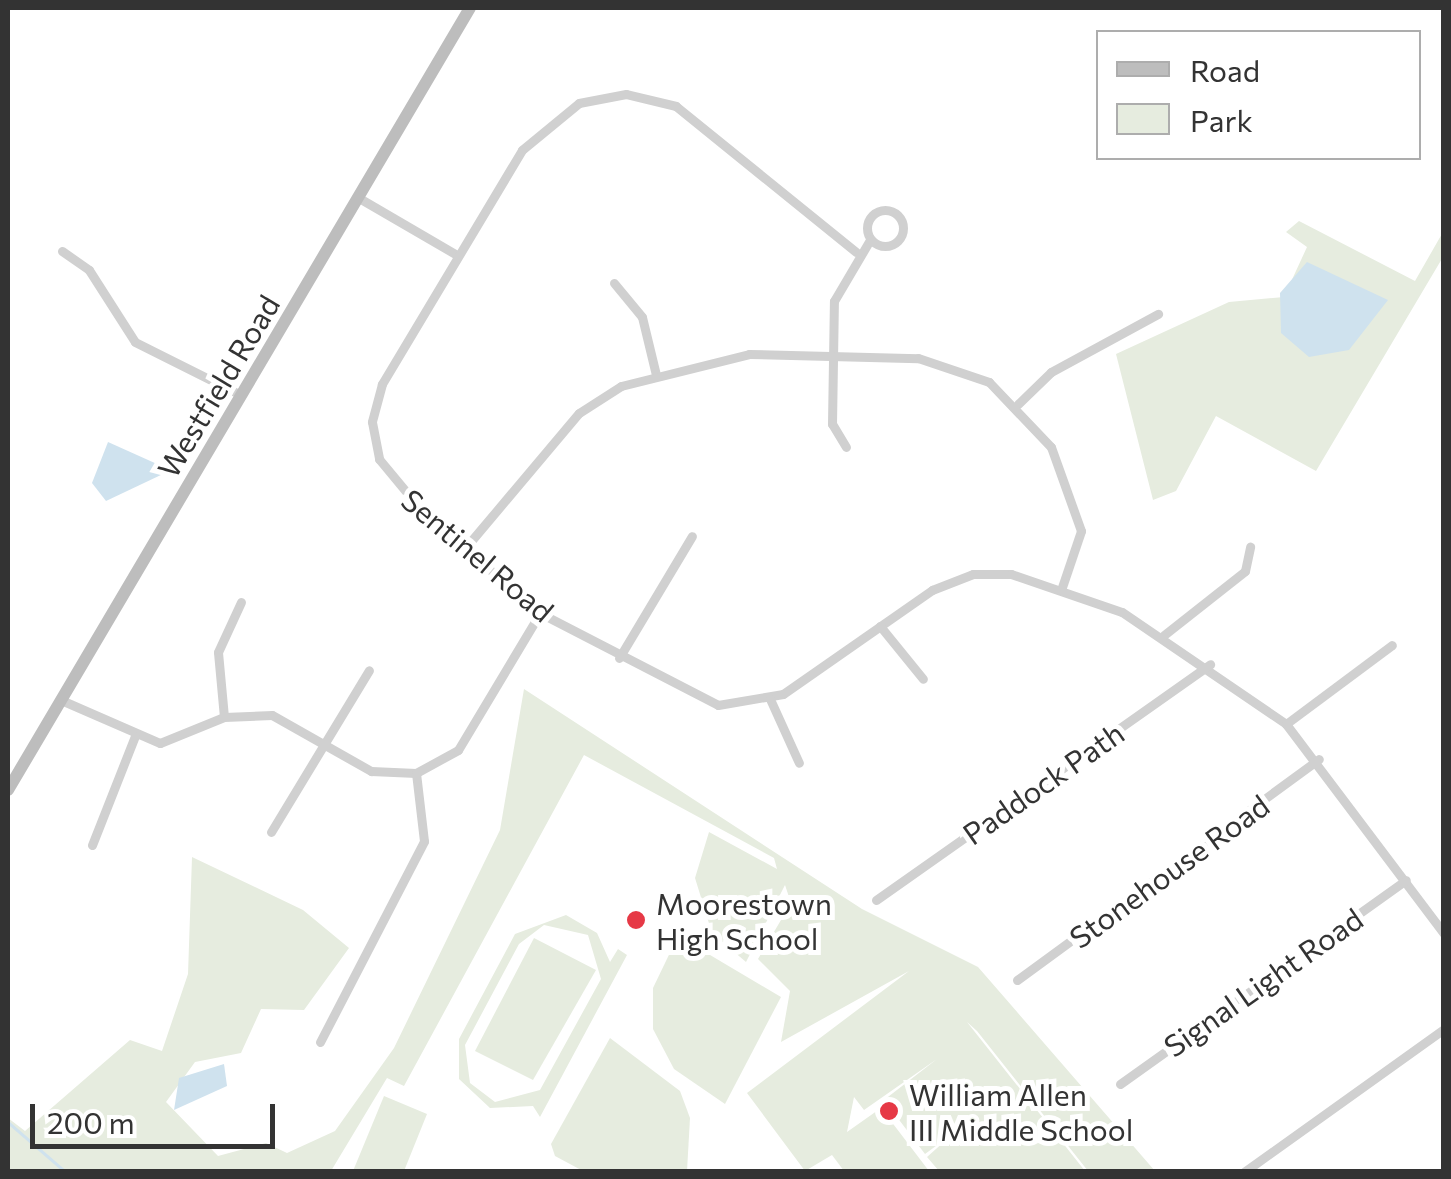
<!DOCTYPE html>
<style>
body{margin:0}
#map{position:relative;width:1451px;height:1179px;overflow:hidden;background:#fff;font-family:Commissioner,sans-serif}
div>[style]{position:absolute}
.green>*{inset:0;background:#e6ecdf}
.water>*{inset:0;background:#cfe2ee}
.stream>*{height:2.5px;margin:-1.25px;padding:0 1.25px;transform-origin:1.25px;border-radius:1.25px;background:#cfe2ee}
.street>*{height:9px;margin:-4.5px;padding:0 4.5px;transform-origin:4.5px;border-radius:4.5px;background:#d0d0d0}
.street>.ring{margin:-4.5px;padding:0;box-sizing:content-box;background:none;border:9px solid #d0d0d0;border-radius:50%}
.secondary>*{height:12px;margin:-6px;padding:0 6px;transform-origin:6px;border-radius:6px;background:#bdbdbd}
.dots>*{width:28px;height:28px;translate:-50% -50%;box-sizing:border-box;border:5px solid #fff;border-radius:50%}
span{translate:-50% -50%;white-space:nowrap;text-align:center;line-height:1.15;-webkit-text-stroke:10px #fff;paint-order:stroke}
.street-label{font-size:30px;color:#333}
.poi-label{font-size:30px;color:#333}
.left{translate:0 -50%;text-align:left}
.frame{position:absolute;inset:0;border:10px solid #333;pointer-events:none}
.legend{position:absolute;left:1096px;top:30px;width:325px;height:130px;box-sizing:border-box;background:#fff;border:2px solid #adadad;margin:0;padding:12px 18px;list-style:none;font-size:30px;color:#333}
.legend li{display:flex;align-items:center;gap:20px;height:50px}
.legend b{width:50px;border:2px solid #adadad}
.scale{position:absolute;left:30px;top:1104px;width:245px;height:45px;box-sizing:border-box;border:5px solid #333;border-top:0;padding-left:12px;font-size:30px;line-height:35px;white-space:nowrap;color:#333;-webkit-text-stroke:8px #fff;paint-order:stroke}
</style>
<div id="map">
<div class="green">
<i style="clip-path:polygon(1299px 221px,1415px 281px,1443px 232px,1443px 257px,1316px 471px,1216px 416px,1176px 491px,1153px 500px,1116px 354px,1229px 302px,1284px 297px,1307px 247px,1286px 232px)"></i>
<i style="clip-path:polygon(524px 689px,862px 909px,978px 967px,1155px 1171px,1088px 1171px,977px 1031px,967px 1022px,1085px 1171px,939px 1171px,927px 1157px,955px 1132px,925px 1154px,884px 1100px,937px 1059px,864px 1110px,854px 1097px,847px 1132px,881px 1108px,929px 1171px,844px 1171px,832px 1155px,805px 1171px,747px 1093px,909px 971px,781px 1042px,790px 991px,758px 959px,791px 903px,785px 885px,746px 962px,712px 933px,695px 878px,709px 832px,777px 869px,774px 858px,584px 755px,404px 1086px,387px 1078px,331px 1171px,8px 1171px,8px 1118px,25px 1131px,130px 1040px,162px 1051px,188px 974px,192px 857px,303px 910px,349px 948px,304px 1010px,261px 1009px,241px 1053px,195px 1062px,166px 1102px,218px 1156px,266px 1143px,287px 1153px,335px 1131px,394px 1048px,500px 830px)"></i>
<i style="clip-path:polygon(evenodd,566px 915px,597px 933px,610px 962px,618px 949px,627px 955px,540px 1117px,533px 1106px,490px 1108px,459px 1079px,459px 1039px,515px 934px,566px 915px,544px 925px,588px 935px,601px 979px,540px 1090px,495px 1102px,470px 1083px,465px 1045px,519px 944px,544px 925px)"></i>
<i style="clip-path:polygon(678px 936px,781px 997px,725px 1104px,674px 1069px,653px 1029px,653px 988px)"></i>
<i style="clip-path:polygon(534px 938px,596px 970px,533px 1080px,475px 1051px)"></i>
<i style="clip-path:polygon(610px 1038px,680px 1091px,690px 1118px,687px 1171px,583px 1171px,555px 1156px,551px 1144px)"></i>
<i style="clip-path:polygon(384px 1096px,427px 1114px,404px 1171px,353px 1171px)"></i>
</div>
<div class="water">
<i style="clip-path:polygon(1307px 262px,1388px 300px,1349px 350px,1309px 357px,1281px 333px,1280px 293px)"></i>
<i style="clip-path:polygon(108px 442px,157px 464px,163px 474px,106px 501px,92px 483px)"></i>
<i style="clip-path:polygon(224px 1064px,227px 1086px,174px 1110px,179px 1078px)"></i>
</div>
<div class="stream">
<i style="left:8px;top:1122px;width:77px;rotate:40.8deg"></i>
</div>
<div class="street">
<i style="left:359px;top:198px;width:113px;rotate:30.2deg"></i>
<i class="ring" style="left:867px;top:210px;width:27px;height:27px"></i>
<i style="left:62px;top:251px;width:33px;rotate:35deg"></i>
<i style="left:89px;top:270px;width:85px;rotate:57.4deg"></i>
<i style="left:135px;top:342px;width:119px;rotate:26.6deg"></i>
<i style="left:856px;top:252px;width:232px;rotate:-141deg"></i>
<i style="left:676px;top:106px;width:51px;rotate:-166.5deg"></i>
<i style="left:626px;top:94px;width:48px;rotate:169.2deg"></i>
<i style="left:579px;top:103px;width:74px;rotate:140.5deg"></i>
<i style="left:522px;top:150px;width:273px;rotate:120.9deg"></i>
<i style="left:382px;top:384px;width:39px;rotate:105deg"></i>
<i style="left:372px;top:422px;width:38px;rotate:79deg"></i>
<i style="left:379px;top:459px;width:69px;rotate:50.3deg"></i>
<i style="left:423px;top:512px;width:155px;rotate:40.8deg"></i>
<i style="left:540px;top:613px;width:200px;rotate:27.3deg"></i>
<i style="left:718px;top:705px;width:66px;rotate:-9.6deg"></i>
<i style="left:783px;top:694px;width:182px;rotate:-34.9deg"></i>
<i style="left:932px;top:590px;width:44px;rotate:-21.3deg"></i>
<i style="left:973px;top:574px;width:38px"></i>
<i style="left:1011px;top:574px;width:117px;rotate:18.9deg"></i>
<i style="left:1122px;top:612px;width:199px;rotate:34.3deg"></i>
<i style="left:1286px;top:724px;width:263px;rotate:53deg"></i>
<i style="left:614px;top:283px;width:44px;rotate:50.5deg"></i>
<i style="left:642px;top:317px;width:60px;rotate:76.4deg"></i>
<i style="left:1018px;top:404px;width:46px;rotate:-44.1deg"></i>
<i style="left:1051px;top:372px;width:122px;rotate:-28.5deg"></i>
<i style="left:846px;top:447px;width:27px;rotate:-121deg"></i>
<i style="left:832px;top:424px;width:123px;rotate:-89.1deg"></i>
<i style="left:834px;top:301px;width:71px;rotate:-59.5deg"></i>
<i style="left:466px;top:547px;width:175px;rotate:-49.9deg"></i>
<i style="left:579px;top:413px;width:50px;rotate:-32.7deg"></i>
<i style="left:621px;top:386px;width:132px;rotate:-14deg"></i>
<i style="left:749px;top:354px;width:169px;rotate:1.4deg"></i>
<i style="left:918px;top:358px;width:75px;rotate:18.7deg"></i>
<i style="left:989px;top:382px;width:90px;rotate:46.4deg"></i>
<i style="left:1051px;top:447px;width:89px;rotate:70.3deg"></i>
<i style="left:1081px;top:531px;width:62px;rotate:108.7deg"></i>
<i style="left:880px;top:626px;width:68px;rotate:50.9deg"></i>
<i style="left:1164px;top:635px;width:103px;rotate:-38.3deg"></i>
<i style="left:1245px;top:571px;width:25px;rotate:-78deg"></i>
<i style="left:619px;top:658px;width:142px;rotate:-59.1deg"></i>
<i style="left:770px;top:699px;width:70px;rotate:65.6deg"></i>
<i style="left:61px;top:700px;width:108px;rotate:23.5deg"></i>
<i style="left:160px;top:743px;width:69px;rotate:-22.1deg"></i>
<i style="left:224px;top:717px;width:48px;rotate:-2.4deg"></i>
<i style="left:272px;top:715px;width:114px;rotate:29.5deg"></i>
<i style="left:371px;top:771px;width:45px;rotate:2.5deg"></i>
<i style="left:416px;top:773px;width:48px;rotate:-28.7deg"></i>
<i style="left:458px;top:750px;width:160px;rotate:-59.1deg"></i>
<i style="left:224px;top:717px;width:65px;rotate:-95.3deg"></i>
<i style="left:218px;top:652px;width:55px;rotate:-65.3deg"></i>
<i style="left:1286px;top:724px;width:132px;rotate:-36.7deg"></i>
<i style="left:271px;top:832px;width:189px;rotate:-58.8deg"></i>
<i style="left:92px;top:845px;width:117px;rotate:-68.5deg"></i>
<i style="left:876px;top:900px;width:409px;rotate:-35.2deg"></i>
<i style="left:1017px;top:980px;width:374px;rotate:-36.2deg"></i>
<i style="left:320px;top:1042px;width:226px;rotate:-62.6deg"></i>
<i style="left:424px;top:841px;width:68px;rotate:-96.7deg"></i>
<i style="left:1120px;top:1084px;width:351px;rotate:-35.5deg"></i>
<i style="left:1244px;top:1172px;width:246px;rotate:-35.6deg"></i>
</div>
<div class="secondary">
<i style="left:8px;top:790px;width:908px;rotate:-59.43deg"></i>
</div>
<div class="dots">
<i style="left:636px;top:920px;background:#e63946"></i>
<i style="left:889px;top:1111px;background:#e63946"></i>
</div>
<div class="street-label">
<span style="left:218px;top:386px;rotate:-59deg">Westfield Road</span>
<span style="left:478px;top:555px;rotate:40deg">Sentinel Road</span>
<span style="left:1043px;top:783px;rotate:-35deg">Paddock Path</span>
<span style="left:1169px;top:871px;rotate:-36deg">Stonehouse Road</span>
<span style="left:1263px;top:982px;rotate:-35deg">Signal Light Road</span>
</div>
<div class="poi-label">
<span class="left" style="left:656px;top:920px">Moorestown<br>High School</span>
<span class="left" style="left:909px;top:1111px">William Allen<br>III Middle School</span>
</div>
<div class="frame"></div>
<ul class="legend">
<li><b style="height:12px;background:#bdbdbd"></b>Road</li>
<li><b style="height:28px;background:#e6ecdf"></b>Park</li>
</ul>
<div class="scale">200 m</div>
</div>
